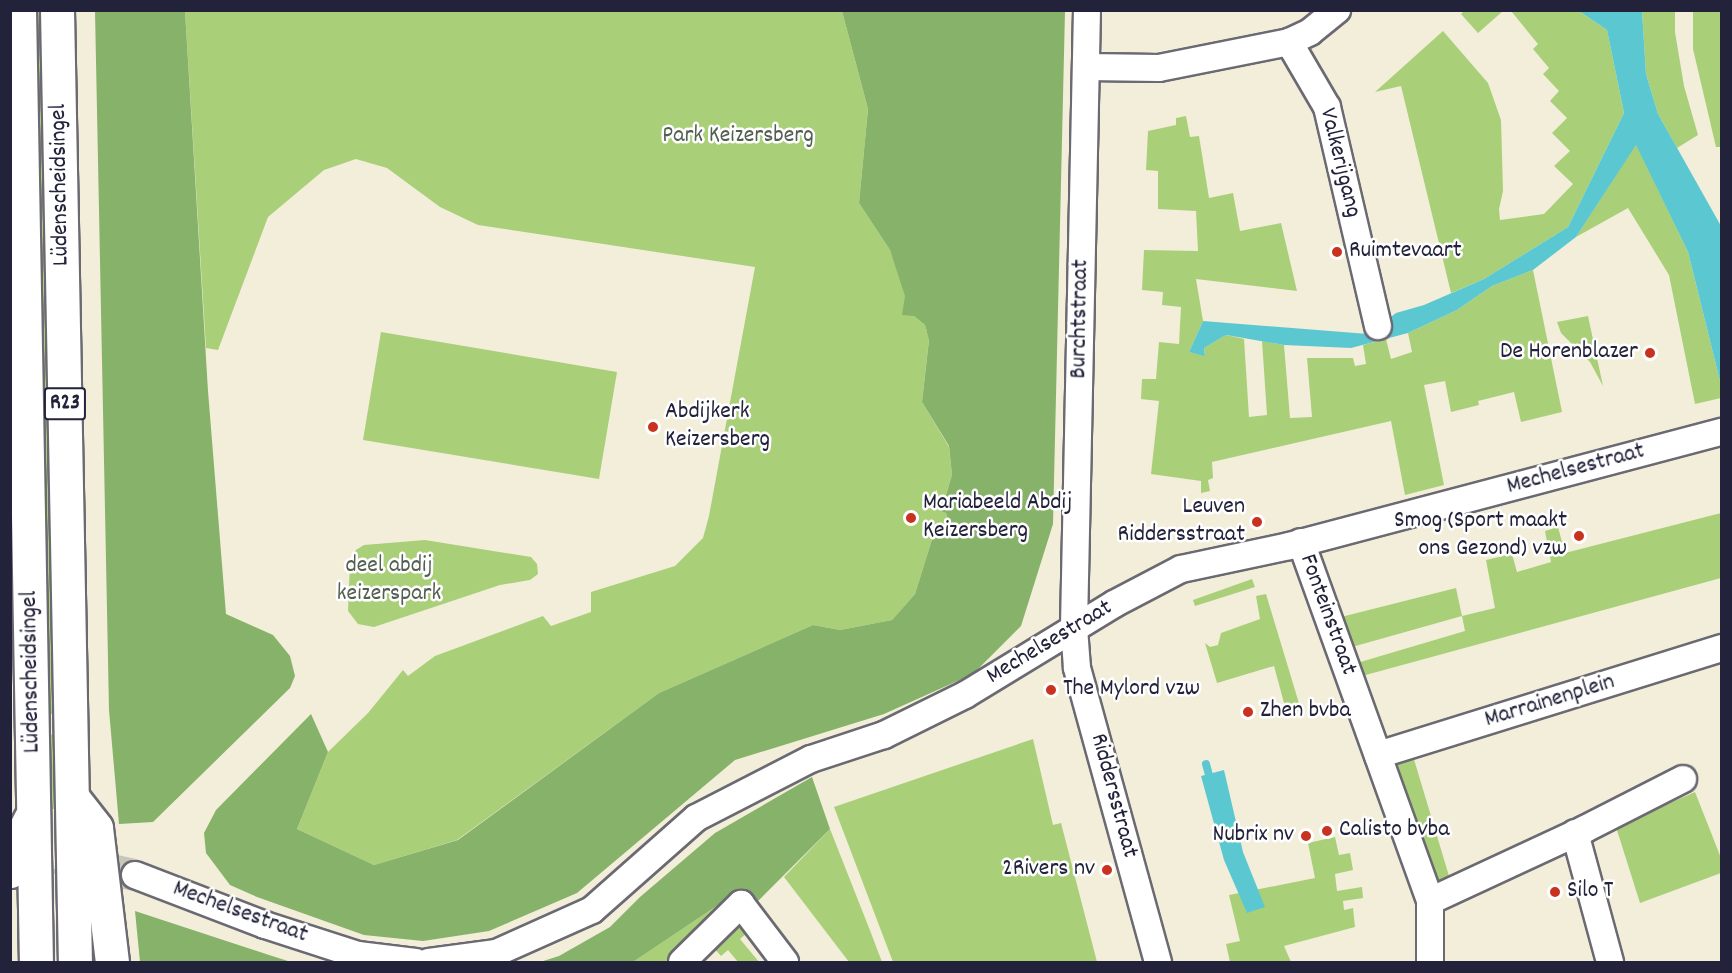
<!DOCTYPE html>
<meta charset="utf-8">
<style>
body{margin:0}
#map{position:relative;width:1732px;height:973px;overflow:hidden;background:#f2eed9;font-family:Dekko,sans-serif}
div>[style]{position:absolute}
.green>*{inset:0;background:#aacf79}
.forest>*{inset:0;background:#87b269}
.water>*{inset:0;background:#5bc8d1}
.stream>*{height:8px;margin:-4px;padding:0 4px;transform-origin:4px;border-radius:4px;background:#5bc8d1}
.tertiary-tunnel>*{height:32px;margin-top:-16px;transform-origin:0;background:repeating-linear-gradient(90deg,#c8c5b9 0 32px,transparent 0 48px)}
.roads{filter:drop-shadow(2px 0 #6b6972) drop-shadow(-2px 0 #6b6972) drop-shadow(0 2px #6b6972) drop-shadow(0 -2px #6b6972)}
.minor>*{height:26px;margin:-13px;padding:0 13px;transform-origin:13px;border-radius:13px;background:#fff}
.primary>*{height:33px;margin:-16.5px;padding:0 16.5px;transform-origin:16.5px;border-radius:16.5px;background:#fff}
.dots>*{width:16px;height:16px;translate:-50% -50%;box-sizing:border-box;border:3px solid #fff;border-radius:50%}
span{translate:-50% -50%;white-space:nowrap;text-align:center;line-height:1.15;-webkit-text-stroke:5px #fff;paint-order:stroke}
.shield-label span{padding:2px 4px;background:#fff;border:2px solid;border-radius:4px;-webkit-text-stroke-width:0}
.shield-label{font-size:22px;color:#22223b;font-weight:700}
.park-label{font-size:24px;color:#525f51}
.street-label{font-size:24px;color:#22223b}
.poi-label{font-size:24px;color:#22223b}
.left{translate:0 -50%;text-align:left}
.right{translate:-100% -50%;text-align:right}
.frame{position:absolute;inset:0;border:12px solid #22223b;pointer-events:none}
</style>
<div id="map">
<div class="green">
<i style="clip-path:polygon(1465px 10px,1503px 10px,1503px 11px,1478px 33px,1461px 14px)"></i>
<i style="clip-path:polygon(33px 11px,42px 11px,42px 149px,54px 714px,48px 714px)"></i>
<i style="clip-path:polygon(185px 11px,842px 11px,868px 109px,859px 203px,890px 250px,914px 316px,925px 325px,929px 339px,922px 402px,949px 447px,952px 475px,941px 510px,946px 513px,949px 524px,943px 532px,934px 533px,915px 594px,892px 620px,840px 630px,813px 625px,659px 693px,457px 840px,374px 865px,297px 829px,328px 752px,368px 713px,403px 670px,408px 676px,435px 656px,543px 616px,551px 626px,591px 612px,591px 592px,675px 566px,703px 538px,709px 516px,755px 267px,478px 225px,440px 207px,387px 168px,356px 159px,324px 170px,268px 217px,218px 350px,206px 348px)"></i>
<i style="clip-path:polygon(1511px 11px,1579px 11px,1607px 30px,1624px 113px,1568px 227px,1484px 279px,1451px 293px,1401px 86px,1375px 92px,1443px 31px,1488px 83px,1501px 120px,1503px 191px,1499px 209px,1500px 220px,1544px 214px,1573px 184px,1554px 166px,1570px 151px,1552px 133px,1567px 118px,1550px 101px,1559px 91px,1543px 74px,1549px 68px,1533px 49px,1538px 44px)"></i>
<i style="clip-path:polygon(1642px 11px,1675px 11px,1675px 32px,1684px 86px,1698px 135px,1677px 148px,1658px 114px,1646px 74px)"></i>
<i style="clip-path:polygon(1693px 11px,1721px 11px,1721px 147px,1716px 147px,1693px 49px)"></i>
<i style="clip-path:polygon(1186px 116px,1190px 137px,1199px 136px,1209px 198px,1233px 193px,1240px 231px,1281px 223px,1297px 291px,1196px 279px,1203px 321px,1189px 352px,1205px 355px,1204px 348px,1226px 335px,1244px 339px,1249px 417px,1267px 415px,1262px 341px,1284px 345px,1290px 418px,1312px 417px,1307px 358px,1353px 358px,1355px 366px,1366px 364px,1363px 345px,1386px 339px,1391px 359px,1412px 352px,1408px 333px,1457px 310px,1492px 286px,1533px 270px,1562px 412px,1521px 422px,1514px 392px,1478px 401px,1479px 405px,1451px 412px,1445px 381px,1424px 385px,1444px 485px,1405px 495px,1391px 421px,1212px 462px,1213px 478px,1208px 480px,1210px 491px,1201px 493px,1201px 481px,1151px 474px,1159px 401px,1141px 399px,1142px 379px,1156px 379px,1159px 342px,1179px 344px,1181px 307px,1162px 305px,1163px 292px,1142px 290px,1144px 250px,1198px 251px,1196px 211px,1158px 209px,1158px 171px,1146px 170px,1148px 131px,1176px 125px,1176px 118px)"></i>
<i style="clip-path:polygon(1636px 144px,1688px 252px,1721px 385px,1721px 398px,1695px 404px,1669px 275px,1628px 208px,1576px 237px)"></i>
<i style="clip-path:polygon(1588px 316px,1603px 386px,1590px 362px,1561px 333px,1557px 322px)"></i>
<i style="clip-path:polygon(381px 332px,617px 372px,599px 479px,363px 440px)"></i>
<i style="clip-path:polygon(1721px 513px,1721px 578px,1362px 676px,1357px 663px,1465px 631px,1462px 616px,1352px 647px,1341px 617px,1456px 588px,1462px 616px,1495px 608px,1486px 560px,1512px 554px,1517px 572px,1551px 562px,1545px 531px,1558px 527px,1565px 553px)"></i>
<i style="clip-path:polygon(425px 540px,531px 557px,537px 564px,538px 574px,530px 580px,500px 585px,374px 627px,358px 624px,348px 611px,350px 561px,356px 550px,364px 545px)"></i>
<i style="clip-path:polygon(1252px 579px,1255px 587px,1195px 606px,1193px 600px)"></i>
<i style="clip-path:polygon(1266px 594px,1301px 710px,1287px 714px,1274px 666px,1217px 683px,1205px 643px,1210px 647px,1218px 645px,1221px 633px,1260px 619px,1256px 596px)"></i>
<i style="clip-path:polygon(48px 734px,55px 735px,56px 809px,48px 809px)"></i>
<i style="clip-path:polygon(1033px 739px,1053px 825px,1061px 823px,1097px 962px,893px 962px,834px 807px)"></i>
<i style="clip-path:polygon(1413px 756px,1449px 876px,1437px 882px,1395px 765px)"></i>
<i style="clip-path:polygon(1695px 792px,1721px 858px,1721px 873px,1640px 903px,1616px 827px)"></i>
<i style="clip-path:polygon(830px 829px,871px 933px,882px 962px,849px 962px,784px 877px)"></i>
<i style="clip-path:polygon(1335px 837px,1339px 855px,1350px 853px,1353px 870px,1335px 874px,1337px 891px,1362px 887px,1363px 898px,1343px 901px,1344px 910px,1353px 908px,1355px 927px,1284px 946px,1291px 962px,1230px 962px,1226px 944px,1240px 941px,1229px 895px,1315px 878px,1308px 843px)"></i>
<i style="clip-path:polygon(742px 889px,747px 895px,735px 896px,667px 962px,633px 962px)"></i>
<i style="clip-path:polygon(739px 919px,748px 932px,740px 939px,759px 962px,738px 962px,728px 950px,721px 956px,711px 945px)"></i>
</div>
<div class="forest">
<i style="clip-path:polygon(95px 11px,185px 11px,208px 391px,226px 614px,273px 635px,290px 656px,295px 676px,290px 688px,153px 822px,119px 824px,109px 710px)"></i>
<i style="clip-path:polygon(842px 11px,1065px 11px,1053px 524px,1021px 626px,973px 674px,884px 714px,735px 760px,577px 893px,489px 931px,423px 941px,364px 935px,257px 897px,230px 885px,206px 853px,204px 833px,216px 810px,311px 714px,328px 752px,297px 829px,374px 865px,458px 840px,659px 693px,813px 625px,840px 630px,892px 620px,915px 594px,934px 533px,943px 532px,949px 524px,946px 513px,941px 511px,952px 475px,949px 446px,922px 402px,929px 340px,925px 325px,914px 316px,902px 315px,905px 296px,890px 250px,859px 203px,868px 109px)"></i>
<i style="clip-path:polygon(812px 777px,830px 829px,755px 904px,742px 889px,633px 962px,540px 962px,559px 956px,610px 927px,640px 897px,715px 833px)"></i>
<i style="clip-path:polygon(135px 911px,269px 955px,291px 962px,140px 962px)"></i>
</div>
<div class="water">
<i style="clip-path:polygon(1579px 11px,1642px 11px,1646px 74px,1658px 114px,1721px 226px,1721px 385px,1688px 252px,1636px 145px,1576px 237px,1533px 270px,1492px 286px,1457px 310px,1408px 333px,1351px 348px,1284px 345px,1226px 335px,1204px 348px,1205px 356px,1189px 352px,1203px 321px,1368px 334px,1396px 313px,1424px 305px,1484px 279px,1568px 227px,1624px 113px,1607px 30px)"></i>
<i style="clip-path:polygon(1224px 770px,1243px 852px,1265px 907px,1247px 913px,1224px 860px,1201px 776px)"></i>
</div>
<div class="stream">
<i style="left:1206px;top:764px;width:20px;rotate:75deg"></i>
</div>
<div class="tertiary-tunnel">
<i style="left:10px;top:848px;width:128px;rotate:12.2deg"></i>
</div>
<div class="roads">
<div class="minor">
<i style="left:1087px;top:10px;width:618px;rotate:91.21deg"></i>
<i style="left:1074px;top:628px;width:40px;rotate:85.7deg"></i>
<i style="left:1077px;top:668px;width:305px;rotate:74.6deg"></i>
<i style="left:1289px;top:42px;width:75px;rotate:59.7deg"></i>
<i style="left:1327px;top:107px;width:225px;rotate:76.9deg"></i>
<i style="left:1087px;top:67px;width:72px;rotate:0.8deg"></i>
<i style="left:1159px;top:68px;width:133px;rotate:-11.3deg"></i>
<i style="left:1289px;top:42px;width:23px;rotate:-25deg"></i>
<i style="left:1310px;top:32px;width:35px;rotate:-39deg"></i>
<i style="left:1301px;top:542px;width:381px;rotate:70.2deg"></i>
<i style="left:1430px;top:901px;width:61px;rotate:90deg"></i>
<i style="left:1378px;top:755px;width:360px;rotate:-17.3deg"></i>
<i style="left:1575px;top:833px;width:134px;rotate:74.8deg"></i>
<i style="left:135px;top:875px;width:139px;rotate:21deg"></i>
<i style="left:265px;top:925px;width:98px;rotate:17.9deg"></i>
<i style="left:358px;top:955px;width:58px;rotate:6.9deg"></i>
<i style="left:1430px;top:901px;width:171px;rotate:-24.9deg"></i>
<i style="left:1585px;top:829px;width:110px;rotate:-27deg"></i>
<i style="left:429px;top:962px;width:68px;rotate:-7.7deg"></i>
<i style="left:496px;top:953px;width:105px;rotate:-24.1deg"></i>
<i style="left:592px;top:910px;width:139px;rotate:-41.5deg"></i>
<i style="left:696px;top:818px;width:129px;rotate:-27.2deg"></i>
<i style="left:811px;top:759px;width:77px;rotate:-18.2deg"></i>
<i style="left:884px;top:735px;width:90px;rotate:-26.3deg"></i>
<i style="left:965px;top:695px;width:175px;rotate:-31.4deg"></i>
<i style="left:1114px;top:604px;width:76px;rotate:-27.6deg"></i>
<i style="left:1181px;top:569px;width:110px;rotate:-12deg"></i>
<i style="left:1289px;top:546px;width:448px;rotate:-14.8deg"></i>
<i style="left:682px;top:962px;width:83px;rotate:-44.5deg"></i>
<i style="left:741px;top:904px;width:73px;rotate:52.8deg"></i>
</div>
<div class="primary">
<i style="left:19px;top:10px;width:952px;rotate:88.98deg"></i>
<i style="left:57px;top:10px;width:952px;rotate:88.92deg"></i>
<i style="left:72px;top:797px;width:39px;rotate:52deg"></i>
<i style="left:96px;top:828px;width:135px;rotate:83.2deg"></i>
<i style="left:10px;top:871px;width:16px;rotate:-83deg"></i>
<i style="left:12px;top:855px;width:40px;rotate:-63.4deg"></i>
</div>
</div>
<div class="dots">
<i style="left:1337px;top:252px;background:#c8321e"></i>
<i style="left:1650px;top:353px;background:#c8321e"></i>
<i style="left:653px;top:427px;background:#c8321e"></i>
<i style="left:911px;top:518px;background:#c8321e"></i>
<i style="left:1257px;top:522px;background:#c8321e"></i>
<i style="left:1579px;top:536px;background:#c8321e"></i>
<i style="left:1051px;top:690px;background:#c8321e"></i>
<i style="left:1248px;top:712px;background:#c8321e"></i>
<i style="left:1327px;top:831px;background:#c8321e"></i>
<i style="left:1306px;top:836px;background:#c8321e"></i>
<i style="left:1107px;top:870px;background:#c8321e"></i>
<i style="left:1555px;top:892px;background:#c8321e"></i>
</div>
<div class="shield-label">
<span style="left:65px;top:404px">R23</span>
</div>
<div class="park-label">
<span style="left:738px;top:137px">Park Keizersberg</span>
<span style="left:389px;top:581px">deel abdij<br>keizerspark</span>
</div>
<div class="street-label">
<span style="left:1339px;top:163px;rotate:76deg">Valkerijgang</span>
<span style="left:61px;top:185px;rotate:-91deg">Lüdenscheidsingel</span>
<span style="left:1081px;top:319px;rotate:-89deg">Burchtstraat</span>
<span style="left:1576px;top:470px;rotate:-15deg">Mechelsestraat</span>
<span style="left:1327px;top:615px;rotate:70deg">Fonteinstraat</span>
<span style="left:1050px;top:643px;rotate:-31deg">Mechelsestraat</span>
<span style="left:32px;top:672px;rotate:-91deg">Lüdenscheidsingel</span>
<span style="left:1550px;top:702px;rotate:-17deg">Marrainenplein</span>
<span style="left:1113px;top:796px;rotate:75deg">Riddersstraat</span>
<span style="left:240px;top:913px;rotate:20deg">Mechelsestraat</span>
</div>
<div class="poi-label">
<span class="left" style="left:1349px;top:252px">Ruimtevaart</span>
<span class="right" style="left:1638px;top:353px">De Horenblazer</span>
<span class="left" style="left:665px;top:427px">Abdijkerk<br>Keizersberg</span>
<span class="left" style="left:923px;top:518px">Mariabeeld Abdij<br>Keizersberg</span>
<span class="right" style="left:1245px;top:522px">Leuven<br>Riddersstraat</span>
<span class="right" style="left:1567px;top:536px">Smog (Sport maakt<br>ons Gezond) vzw</span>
<span class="left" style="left:1063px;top:690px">The Mylord vzw</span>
<span class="left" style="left:1260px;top:712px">Zhen bvba</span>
<span class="left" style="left:1339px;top:831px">Calisto bvba</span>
<span class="right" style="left:1294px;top:836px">Nubrix nv</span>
<span class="right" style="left:1095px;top:870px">2Rivers nv</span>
<span class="left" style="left:1567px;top:892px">Silo T</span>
</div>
<div class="frame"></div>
</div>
